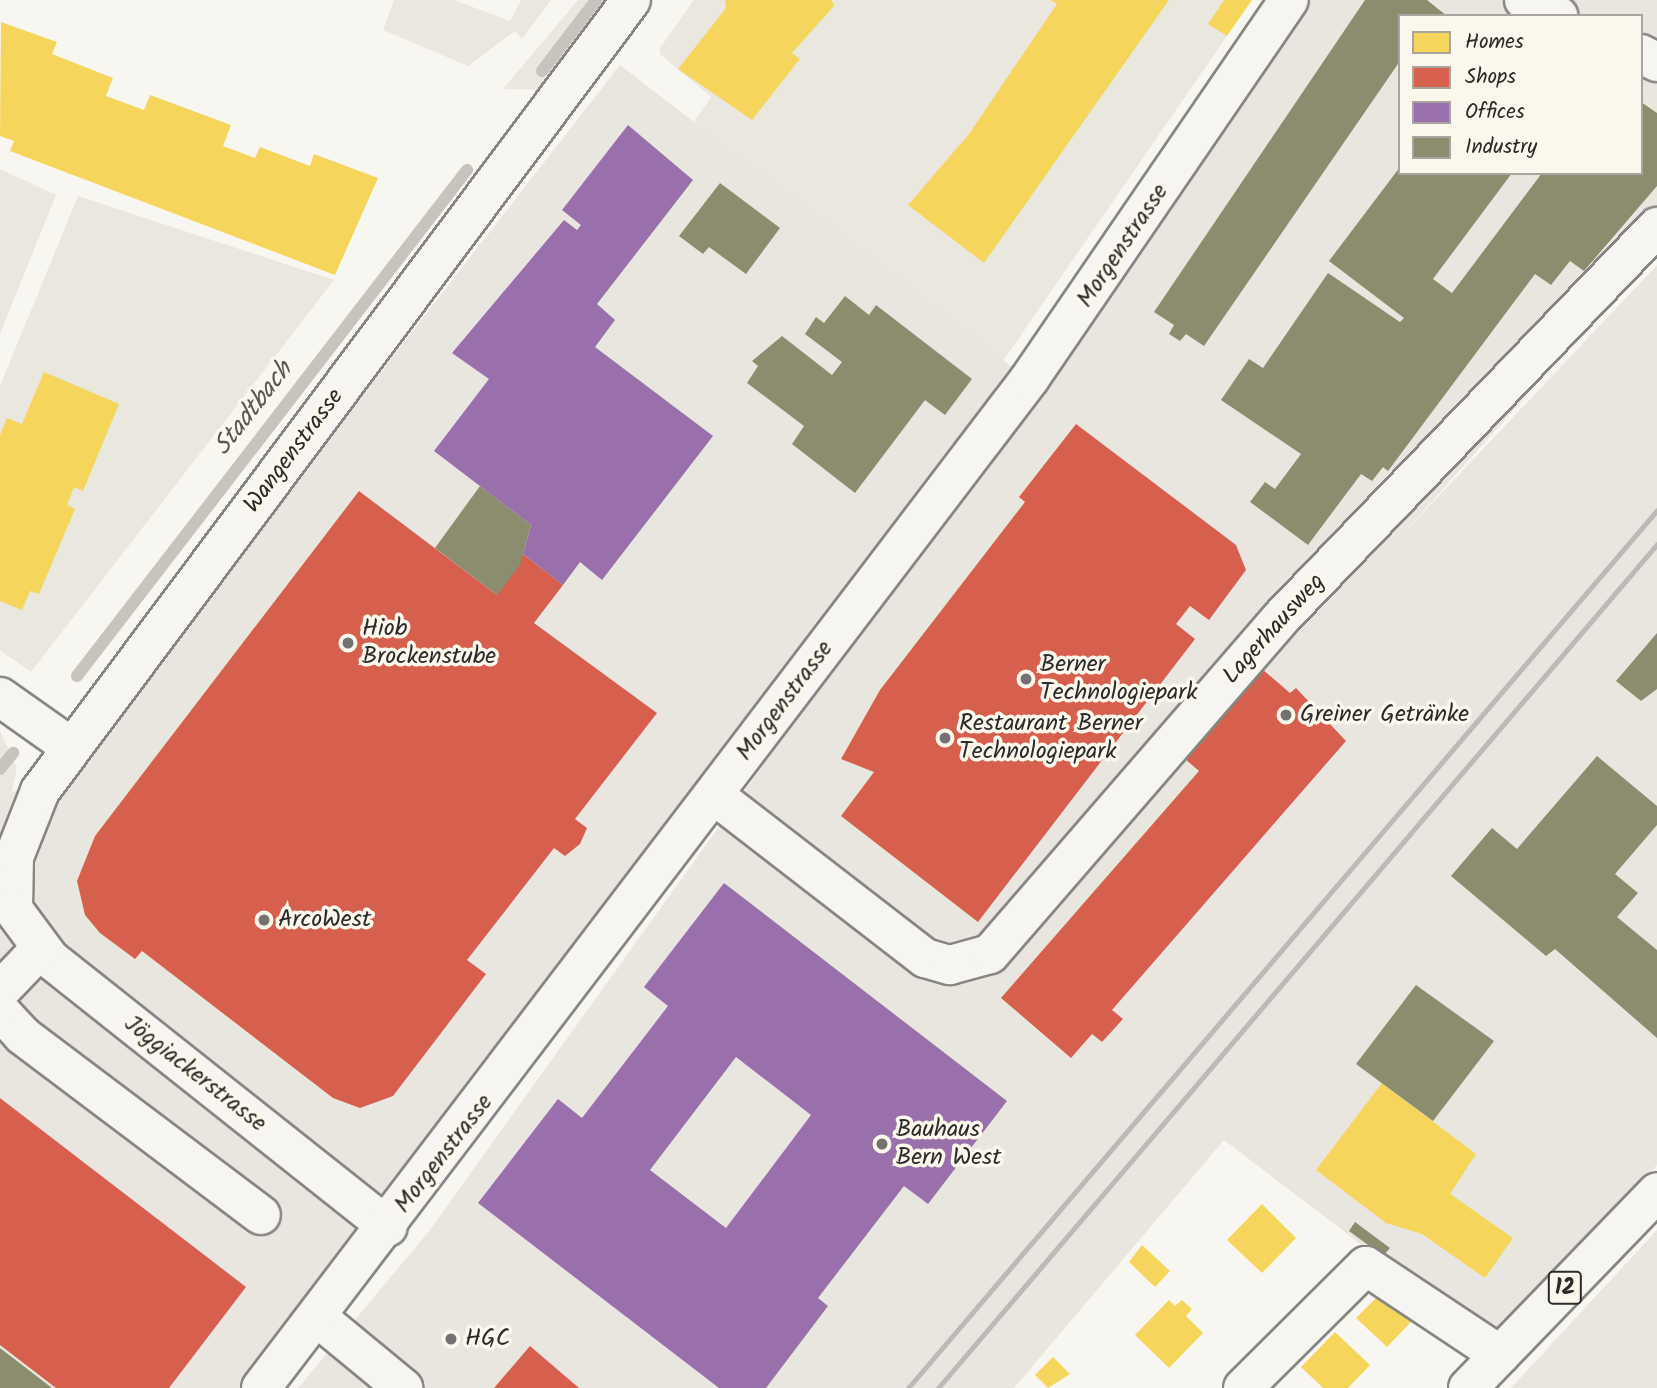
<!DOCTYPE html>
<meta charset="utf-8">
<style>
body{margin:0}
#map{position:relative;width:1657px;height:1388px;overflow:hidden;background:#f8f6f0;font-family:Kalam,sans-serif}
div>[style]{position:absolute}
.built>*{inset:0;background:#e9e6df}
.green>*{inset:0;background:#e9e7de}
.homes>*{inset:0;background:#f6d55c}
.shops>*{inset:0;background:#d6604d}
.offices>*{inset:0;background:#9970ab}
.industry>*{inset:0;background:#8c8c6e}
.stream>*{height:12px;margin:-6px;padding:0 6px;transform-origin:6px;border-radius:6px;background:#c6c4bd}
.roads{filter:drop-shadow(2px 0 #878684) drop-shadow(-2px 0 #878684) drop-shadow(0 2px #878684) drop-shadow(0 -2px #878684)}
.minor>*{height:38px;margin:-19px;padding:0 19px;transform-origin:19px;border-radius:19px;background:#f6f5f1}
.major>*{height:38px;margin:-19px;padding:0 19px;transform-origin:19px;border-radius:19px;background:#f6f5f1}
.rail>*{height:5px;margin:-2.5px;padding:0 2.5px;transform-origin:2.5px;border-radius:2.5px;background:#bcbab8}
.dots>*{width:19px;height:19px;translate:-50% -50%;box-sizing:border-box;border:4px solid #fbf7ec;border-radius:50%}
span{translate:-50% -50%;white-space:nowrap;text-align:center;line-height:1.15;-webkit-text-stroke:7px #fbf7ec;paint-order:stroke}
.shield-label span{padding:2px 5px;background:#fbf7ec;border:2px solid;border-radius:5px;-webkit-text-stroke-width:0}
.shield-label{font-size:23px;color:#2b2b2b;font-weight:700}
.street-label{font-size:24px;color:#2b2b2b}
.poi-label{font-size:24px;color:#2b2b2b}
.left{translate:0 -50%;text-align:left}
.water-label{font-size:26px;color:#5a5956;font-style:italic}
.legend{position:absolute;left:1398px;top:14px;width:245px;height:161px;box-sizing:border-box;background:#fbf7ec;border:2px solid #a8a59f;margin:0;padding:9px 12px;list-style:none;font-size:21px;color:#2b2b2b}
.legend li{display:flex;align-items:center;gap:14px;height:35px}
.legend b{width:35px;border:2px solid #a8a59f}
</style>
<div id="map">
<div class="built">
<i style="clip-path:polygon(evenodd,1311px 0,1657px 0,1657px 250px,1399px 538px,1657px 265px,1657px 1165px,1489px 1342px,1224px 1140px,1014px 1388px,298px 1388px,430px 1230px,1311px 0,1400px 16px,1641px 16px,1641px 173px,1400px 173px,1400px 16px)"></i>
<i style="clip-path:polygon(620px 65px,1020px 373px,249px 1388px,0 1388px,0 804px,12px 792px,66px 775px)"></i>
<i style="clip-path:polygon(1657px 1230px,1657px 1388px,1511px 1388px)"></i>
</div>
<div class="green">
<i style="clip-path:polygon(394px 0,454px 0,510px 21px,521px 0,551px 0,522px 39px,515px 31px,468px 66px,383px 30px)"></i>
<i style="clip-path:polygon(578px 0,624px 0,560px 90px,503px 89px)"></i>
<i style="clip-path:polygon(694px 0,725px 0,726px 8px,679px 69px,752px 120px,800px 59px,792px 53px,834px 6px,832px 0,1224px 0,1208px 24px,1227px 36px,1003px 361px,694px 122px,711px 97px,660px 54px,660px 48px)"></i>
<i style="clip-path:polygon(0 169px,56px 195px,0 334px)"></i>
<i style="clip-path:polygon(78px 196px,334px 280px,31px 672px,0 650px,0 386px)"></i>
<i style="clip-path:polygon(0 731px,17px 767px,12px 792px,0 804px)"></i>
</div>
<div class="homes">
<i style="clip-path:polygon(725px 0,832px 0,834px 6px,792px 53px,800px 59px,752px 120px,678px 69px,726px 8px)"></i>
<i style="clip-path:polygon(1051px 0,1169px 0,984px 263px,908px 205px,969px 134px,1057px 4px)"></i>
<i style="clip-path:polygon(1224px 0,1252px 0,1227px 36px,1208px 24px)"></i>
<i style="clip-path:polygon(1px 22px,57px 42px,52px 54px,113px 78px,106px 96px,144px 110px,150px 95px,231px 125px,223px 146px,255px 158px,260px 147px,310px 166px,314px 154px,378px 178px,335px 275px,10px 151px,14px 141px,0 136px)"></i>
<i style="clip-path:polygon(44px 372px,119px 404px,83px 491px,74px 487px,67px 505px,75px 509px,39px 594px,30px 591px,22px 610px,0 601px,0 435px,7px 418px,22px 424px)"></i>
<i style="clip-path:polygon(1382px 1083px,1476px 1154px,1450px 1194px,1513px 1238px,1485px 1278px,1422px 1234px,1386px 1223px,1316px 1170px)"></i>
<i style="clip-path:polygon(1262px 1204px,1296px 1238px,1262px 1273px,1227px 1240px)"></i>
<i style="clip-path:polygon(1142px 1245px,1170px 1271px,1155px 1287px,1129px 1262px)"></i>
<i style="clip-path:polygon(1382px 1292px,1412px 1321px,1387px 1347px,1356px 1318px)"></i>
<i style="clip-path:polygon(1169px 1300px,1175px 1306px,1182px 1300px,1192px 1309px,1186px 1316px,1203px 1333px,1169px 1368px,1135px 1335px)"></i>
<i style="clip-path:polygon(1335px 1332px,1370px 1365px,1348px 1388px,1323px 1388px,1301px 1367px)"></i>
<i style="clip-path:polygon(1053px 1357px,1070px 1374px,1048px 1388px,1035px 1375px)"></i>
</div>
<div class="shops">
<i style="clip-path:polygon(1076px 424px,1236px 545px,1246px 570px,1209px 620px,1190px 606px,1176px 624px,1195px 639px,978px 922px,841px 816px,874px 772px,841px 759px,880px 690px,1025px 502px,1019px 497px)"></i>
<i style="clip-path:polygon(359px 491px,497px 595px,523px 554px,563px 585px,534px 623px,657px 713px,575px 819px,587px 828px,580px 844px,565px 856px,554px 848px,467px 960px,486px 974px,393px 1096px,360px 1108px,333px 1098px,142px 951px,135px 959px,100px 933px,85px 915px,77px 881px,95px 836px)"></i>
<i style="clip-path:polygon(1262px 669px,1290px 693px,1296px 688px,1346px 741px,1112px 1010px,1123px 1019px,1102px 1042px,1092px 1034px,1071px 1058px,1001px 998px,1199px 771px,1184px 758px)"></i>
<i style="clip-path:polygon(0 1098px,246px 1287px,169px 1388px,56px 1388px,0 1345px)"></i>
<i style="clip-path:polygon(530px 1346px,579px 1388px,494px 1388px)"></i>
</div>
<div class="offices">
<i style="clip-path:polygon(628px 125px,693px 180px,597px 304px,615px 320px,595px 347px,713px 436px,602px 580px,580px 562px,563px 585px,523px 554px,531px 525px,434px 451px,489px 379px,452px 353px,564px 220px,577px 230px,581px 225px,562px 210px)"></i>
<i style="clip-path:polygon(evenodd,724px 883px,1007px 1101px,928px 1204px,904px 1186px,818px 1298px,828px 1306px,766px 1388px,719px 1388px,478px 1203px,558px 1099px,582px 1118px,668px 1006px,644px 987px,724px 883px,736px 1057px,811px 1115px,726px 1228px,650px 1170px,736px 1057px)"></i>
</div>
<div class="industry">
<i style="clip-path:polygon(1365px 0,1427px 0,1447px 16px,1400px 16px,1400px 61px,1204px 346px,1186px 334px,1180px 341px,1169px 334px,1174px 325px,1154px 312px)"></i>
<i style="clip-path:polygon(1641px 102px,1657px 113px,1657px 186px,1584px 271px,1570px 261px,1551px 285px,1535px 274px,1388px 471px,1383px 467px,1372px 481px,1361px 474px,1308px 545px,1250px 502px,1265px 482px,1275px 489px,1301px 454px,1221px 400px,1249px 359px,1263px 368px,1328px 273px,1400px 322px,1404px 318px,1329px 261px,1400px 167px,1400px 173px,1512px 173px,1433px 279px,1452px 293px,1542px 173px,1641px 173px)"></i>
<i style="clip-path:polygon(720px 183px,780px 228px,746px 274px,709px 247px,703px 254px,679px 236px)"></i>
<i style="clip-path:polygon(845px 296px,869px 315px,876px 305px,972px 379px,945px 415px,925px 400px,855px 493px,792px 444px,804px 426px,747px 383px,758px 366px,752px 361px,782px 336px,832px 375px,842px 362px,805px 334px,816px 317px,824px 323px)"></i>
<i style="clip-path:polygon(480px 486px,531px 525px,520px 565px,497px 595px,435px 548px)"></i>
<i style="clip-path:polygon(1657px 633px,1657px 689px,1641px 701px,1616px 681px)"></i>
<i style="clip-path:polygon(1597px 756px,1657px 806px,1657px 825px,1615px 874px,1638px 893px,1617px 917px,1657px 950px,1657px 1038px,1555px 949px,1546px 956px,1451px 876px,1492px 828px,1517px 849px)"></i>
<i style="clip-path:polygon(1416px 985px,1494px 1041px,1433px 1121px,1356px 1064px)"></i>
<i style="clip-path:polygon(1355px 1222px,1390px 1248px,1383px 1256px,1349px 1231px)"></i>
<i style="clip-path:polygon(0 1348px,52px 1388px,0 1388px)"></i>
</div>
<div class="stream">
<i style="left:542px;top:71px;width:89px;rotate:-52.7deg"></i>
<i style="left:77px;top:676px;width:639px;rotate:-52.38deg"></i>
<i style="left:0;top:769px;width:21px;rotate:-51deg"></i>
</div>
<div class="roads">
<div class="minor">
<i style="left:1524px;top:0;width:38px;rotate:25deg"></i>
<i style="left:1641px;top:54px;width:18px;rotate:27deg"></i>
<i style="left:0;top:697px;width:87px;rotate:35.2deg"></i>
<i style="left:714px;top:795px;width:267px;rotate:37.7deg"></i>
<i style="left:925px;top:958px;width:26px;rotate:16deg"></i>
<i style="left:950px;top:965px;width:41px;rotate:-15.4deg"></i>
<i style="left:990px;top:954px;width:443px;rotate:-49.1deg"></i>
<i style="left:1280px;top:619px;width:544px;rotate:-46.12deg"></i>
<i style="left:13px;top:909px;width:52px;rotate:-88.9deg"></i>
<i style="left:14px;top:857px;width:71px;rotate:-68.5deg"></i>
<i style="left:40px;top:791px;width:987px;rotate:-53.23deg"></i>
<i style="left:13px;top:909px;width:62px;rotate:53.5deg"></i>
<i style="left:50px;top:959px;width:431px;rotate:38.4deg"></i>
<i style="left:0;top:991px;width:59px;rotate:-46.4deg"></i>
<i style="left:0;top:1011px;width:33px;rotate:47deg"></i>
<i style="left:22px;top:1035px;width:299px;rotate:37deg"></i>
<i style="left:317px;top:1317px;width:112px;rotate:39.5deg"></i>
<i style="left:261px;top:1388px;width:1269px;rotate:-52.71deg"></i>
<i style="left:1030px;top:378px;width:458px;rotate:-55.6deg"></i>
<i style="left:1243px;top:1388px;width:173px;rotate:-44.8deg"></i>
<i style="left:1366px;top:1266px;width:161px;rotate:33.6deg"></i>
</div>
<div class="major">
<i style="left:1468px;top:1388px;width:272px;rotate:-46deg"></i>
</div>
</div>
<div class="rail">
<i style="left:908px;top:1388px;width:1154px;rotate:-49.53deg"></i>
<i style="left:938px;top:1388px;width:1109px;rotate:-49.57deg"></i>
</div>
<div class="dots">
<i style="left:348px;top:643px;background:#737270"></i>
<i style="left:1026px;top:679px;background:#737270"></i>
<i style="left:1286px;top:715px;background:#737270"></i>
<i style="left:945px;top:738px;background:#737270"></i>
<i style="left:264px;top:920px;background:#737270"></i>
<i style="left:882px;top:1144px;background:#737270"></i>
<i style="left:451px;top:1339px;background:#737270"></i>
</div>
<div class="shield-label">
<span style="left:1565px;top:1288px">12</span>
</div>
<div class="street-label">
<span style="left:1123px;top:246px;rotate:-56deg">Morgenstrasse</span>
<span style="left:294px;top:451px;rotate:-53deg">Wangenstrasse</span>
<span style="left:1274px;top:629px;rotate:-48deg">Lagerhausweg</span>
<span style="left:785px;top:701px;rotate:-53deg">Morgenstrasse</span>
<span style="left:195px;top:1074px;rotate:38deg">Jöggiackerstrasse</span>
<span style="left:444px;top:1154px;rotate:-52deg">Morgenstrasse</span>
</div>
<div class="poi-label">
<span class="left" style="left:362px;top:643px">Hiob<br>Brockenstube</span>
<span class="left" style="left:1040px;top:679px">Berner<br>Technologiepark</span>
<span class="left" style="left:1300px;top:715px">Greiner Getränke</span>
<span class="left" style="left:959px;top:738px">Restaurant Berner<br>Technologiepark</span>
<span class="left" style="left:278px;top:920px">ArcoWest</span>
<span class="left" style="left:896px;top:1144px">Bauhaus<br>Bern West</span>
<span class="left" style="left:465px;top:1339px">HGC</span>
</div>
<div class="water-label">
<span style="left:254px;top:409px;rotate:-52deg">Stadtbach</span>
</div>
<ul class="legend">
<li><b style="height:19px;background:#f6d55c"></b>Homes</li>
<li><b style="height:19px;background:#d6604d"></b>Shops</li>
<li><b style="height:19px;background:#9970ab"></b>Offices</li>
<li><b style="height:19px;background:#8c8c6e"></b>Industry</li>
</ul>
</div>
